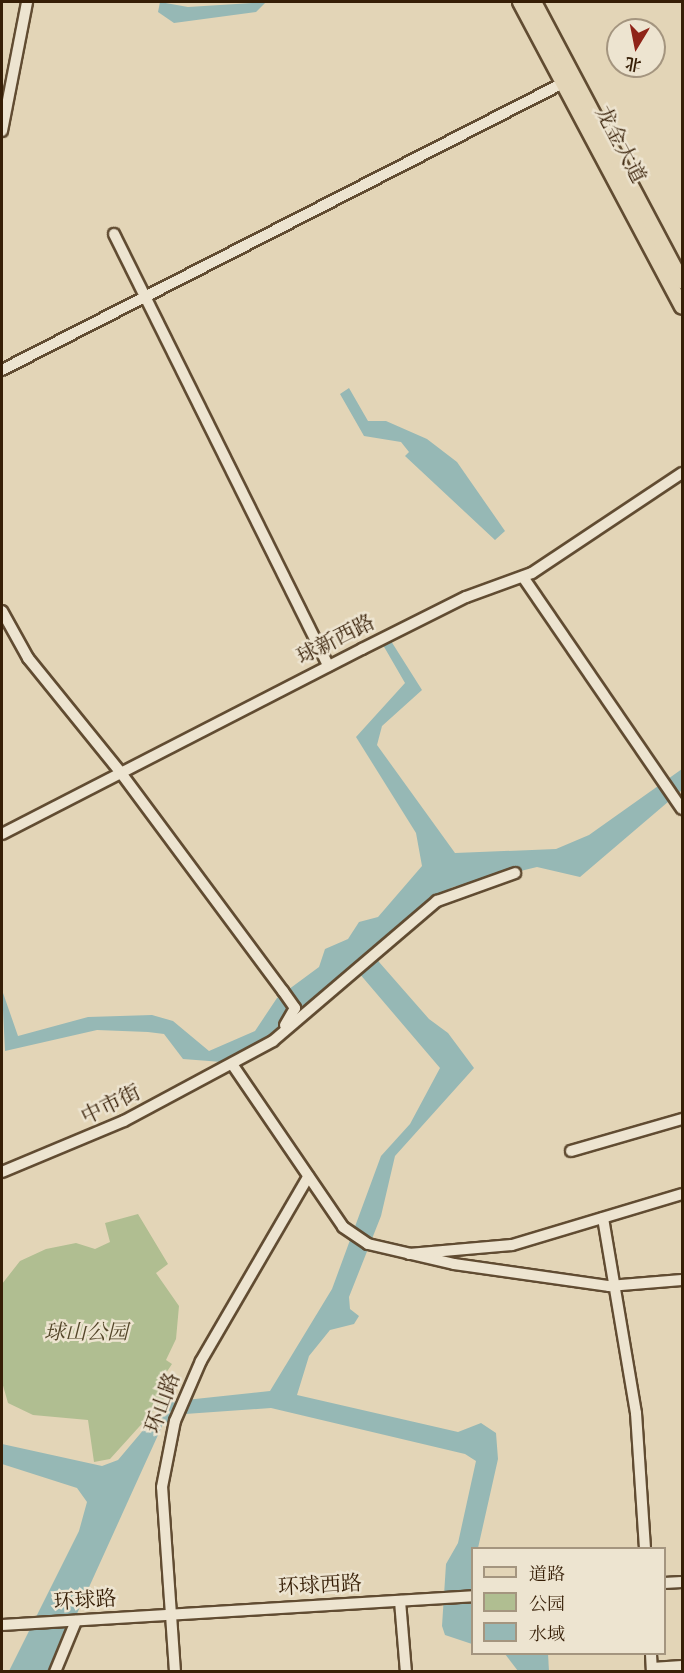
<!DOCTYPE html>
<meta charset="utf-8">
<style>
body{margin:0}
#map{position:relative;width:684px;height:1673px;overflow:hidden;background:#e3d5b7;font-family:"Libre Bodoni","Noto Serif SC",serif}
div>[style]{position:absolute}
.green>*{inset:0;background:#b0be91}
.water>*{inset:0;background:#96b8b5}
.roads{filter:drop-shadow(2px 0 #614c32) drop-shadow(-2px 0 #614c32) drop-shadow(0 2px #614c32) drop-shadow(0 -2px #614c32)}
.minor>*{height:10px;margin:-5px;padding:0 5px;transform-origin:5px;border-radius:5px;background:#ede4d0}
.major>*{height:14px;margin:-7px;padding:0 7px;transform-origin:7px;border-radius:7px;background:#e3d5b7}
span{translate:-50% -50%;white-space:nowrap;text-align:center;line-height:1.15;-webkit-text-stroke:5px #ede4d0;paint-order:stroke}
.street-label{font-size:21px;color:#361e06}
.park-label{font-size:21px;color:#544629;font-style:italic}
.frame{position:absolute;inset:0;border:3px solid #361e06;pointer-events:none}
.legend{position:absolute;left:471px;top:1547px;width:195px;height:108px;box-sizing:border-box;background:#ede4d0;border:2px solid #a4957f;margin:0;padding:8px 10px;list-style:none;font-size:18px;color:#361e06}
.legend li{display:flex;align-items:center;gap:12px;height:30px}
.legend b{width:30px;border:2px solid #a4957f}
.north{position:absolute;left:606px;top:18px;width:60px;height:60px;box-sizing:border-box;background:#ede4d0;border:2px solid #a4957f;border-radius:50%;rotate:190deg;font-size:16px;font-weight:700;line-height:24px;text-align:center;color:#361e06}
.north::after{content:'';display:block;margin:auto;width:21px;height:27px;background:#8f2418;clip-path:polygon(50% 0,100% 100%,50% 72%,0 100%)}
</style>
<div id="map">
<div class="green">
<i style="clip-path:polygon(138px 1214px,168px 1264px,156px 1273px,179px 1306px,176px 1339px,166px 1360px,172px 1364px,156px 1388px,167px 1396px,110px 1459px,94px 1462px,88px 1420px,33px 1415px,8px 1403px,2px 1382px,2px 1284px,20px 1261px,46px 1249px,76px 1243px,95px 1249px,110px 1242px,105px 1223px)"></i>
</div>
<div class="water">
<i style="clip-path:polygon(160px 2px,188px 7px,266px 2px,256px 12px,174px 23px,158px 12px)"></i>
<i style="clip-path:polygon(349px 388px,368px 421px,386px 421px,427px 439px,457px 462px,505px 531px,495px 540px,405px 456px,409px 452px,401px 442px,364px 436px,340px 394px)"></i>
<i style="clip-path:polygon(391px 641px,422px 690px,382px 726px,377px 745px,455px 853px,556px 849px,589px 835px,682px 769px,682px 790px,580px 877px,537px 867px,453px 887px,426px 901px,418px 916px,372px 954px,429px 1019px,448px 1033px,474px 1068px,395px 1156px,381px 1216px,349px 1297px,350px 1309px,359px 1316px,354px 1324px,330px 1330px,309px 1356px,297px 1395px,458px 1432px,481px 1423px,496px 1433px,498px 1459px,478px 1548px,472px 1548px,472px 1644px,445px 1635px,442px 1626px,446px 1564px,458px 1543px,476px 1461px,465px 1454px,271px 1408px,185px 1414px,163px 1424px,51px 1671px,9px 1671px,79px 1531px,87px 1502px,77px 1488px,2px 1464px,2px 1444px,102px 1466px,118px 1460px,167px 1402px,270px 1391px,332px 1289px,381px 1156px,410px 1124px,440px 1068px,353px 966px,261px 1041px,222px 1062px,183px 1059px,164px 1034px,148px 1032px,97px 1030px,5px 1051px,2px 990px,18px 1036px,88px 1017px,152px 1015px,173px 1021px,209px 1051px,255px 1031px,277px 998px,319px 967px,325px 949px,348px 939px,359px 922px,378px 917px,422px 866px,416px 833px,356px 737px,405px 683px,383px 645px)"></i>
<i style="clip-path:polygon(505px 1654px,548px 1654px,549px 1671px,518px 1671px)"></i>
</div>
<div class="roads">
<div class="minor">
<i style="left:2px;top:131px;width:131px;rotate:-79deg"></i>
<i style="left:114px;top:234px;width:482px;rotate:63.6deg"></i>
<i style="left:2px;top:370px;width:637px;rotate:-27.09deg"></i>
<i style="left:523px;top:577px;width:281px;rotate:55.6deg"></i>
<i style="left:2px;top:611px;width:54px;rotate:61deg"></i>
<i style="left:28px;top:658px;width:148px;rotate:51deg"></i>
<i style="left:121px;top:773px;width:272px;rotate:53.4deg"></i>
<i style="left:283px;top:991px;width:21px;rotate:55deg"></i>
<i style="left:295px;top:1008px;width:20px;rotate:120deg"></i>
<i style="left:2px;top:834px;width:405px;rotate:-27.2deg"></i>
<i style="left:362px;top:649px;width:116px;rotate:-26.6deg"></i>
<i style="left:466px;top:597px;width:70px;rotate:-20deg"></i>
<i style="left:532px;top:573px;width:180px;rotate:-33.7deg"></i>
<i style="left:232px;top:1064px;width:197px;rotate:55.7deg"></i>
<i style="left:343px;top:1227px;width:30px;rotate:34deg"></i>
<i style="left:368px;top:1244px;width:88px;rotate:13.1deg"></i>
<i style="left:454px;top:1264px;width:157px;rotate:8.1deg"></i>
<i style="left:609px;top:1286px;width:73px;rotate:-4.7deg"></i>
<i style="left:571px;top:1151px;width:116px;rotate:-16.1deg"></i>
<i style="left:2px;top:1172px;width:132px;rotate:-22.7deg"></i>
<i style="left:124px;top:1121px;width:169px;rotate:-28.2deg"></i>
<i style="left:273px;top:1041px;width:216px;rotate:-40.5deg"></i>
<i style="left:437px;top:901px;width:83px;rotate:-19.7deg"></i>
<i style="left:603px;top:1218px;width:198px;rotate:80.4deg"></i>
<i style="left:636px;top:1413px;width:135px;rotate:86.2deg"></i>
<i style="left:409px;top:1254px;width:103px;rotate:-5deg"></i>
<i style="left:512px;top:1245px;width:177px;rotate:-16.7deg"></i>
<i style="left:664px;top:1583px;width:18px;rotate:-3deg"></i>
<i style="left:400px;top:1601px;width:71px;rotate:85.2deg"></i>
<i style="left:2px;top:1625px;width:471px;rotate:-3.5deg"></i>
<i style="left:651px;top:1654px;width:18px;rotate:87deg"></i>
<i style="left:652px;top:1668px;width:30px;rotate:-4deg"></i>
<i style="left:55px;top:1672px;width:55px;rotate:-67.6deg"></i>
<i style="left:175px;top:1672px;width:185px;rotate:-94deg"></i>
<i style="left:162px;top:1487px;width:67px;rotate:-78.9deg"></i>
<i style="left:175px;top:1421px;width:65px;rotate:-66.6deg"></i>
<i style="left:201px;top:1361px;width:213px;rotate:-59.8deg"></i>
</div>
<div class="major">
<i style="left:520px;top:2px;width:345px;rotate:62deg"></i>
<i style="left:534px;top:2px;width:316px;rotate:62.1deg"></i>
</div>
</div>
<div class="street-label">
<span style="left:620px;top:145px;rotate:62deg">龙金大道</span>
<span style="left:336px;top:640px;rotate:-27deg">球新西路</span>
<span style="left:111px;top:1105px;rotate:-26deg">中市街</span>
<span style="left:163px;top:1403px;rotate:-70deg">环山路</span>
<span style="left:320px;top:1586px;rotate:-3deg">环球西路</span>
<span style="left:85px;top:1601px;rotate:-4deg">环球路</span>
</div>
<div class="park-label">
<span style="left:86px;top:1333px">球山公园</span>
</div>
<div class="frame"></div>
<ul class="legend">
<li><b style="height:8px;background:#e3d5b7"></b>道路</li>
<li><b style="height:16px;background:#b0be91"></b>公园</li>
<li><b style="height:16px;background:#96b8b5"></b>水域</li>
</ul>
<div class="north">北</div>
</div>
